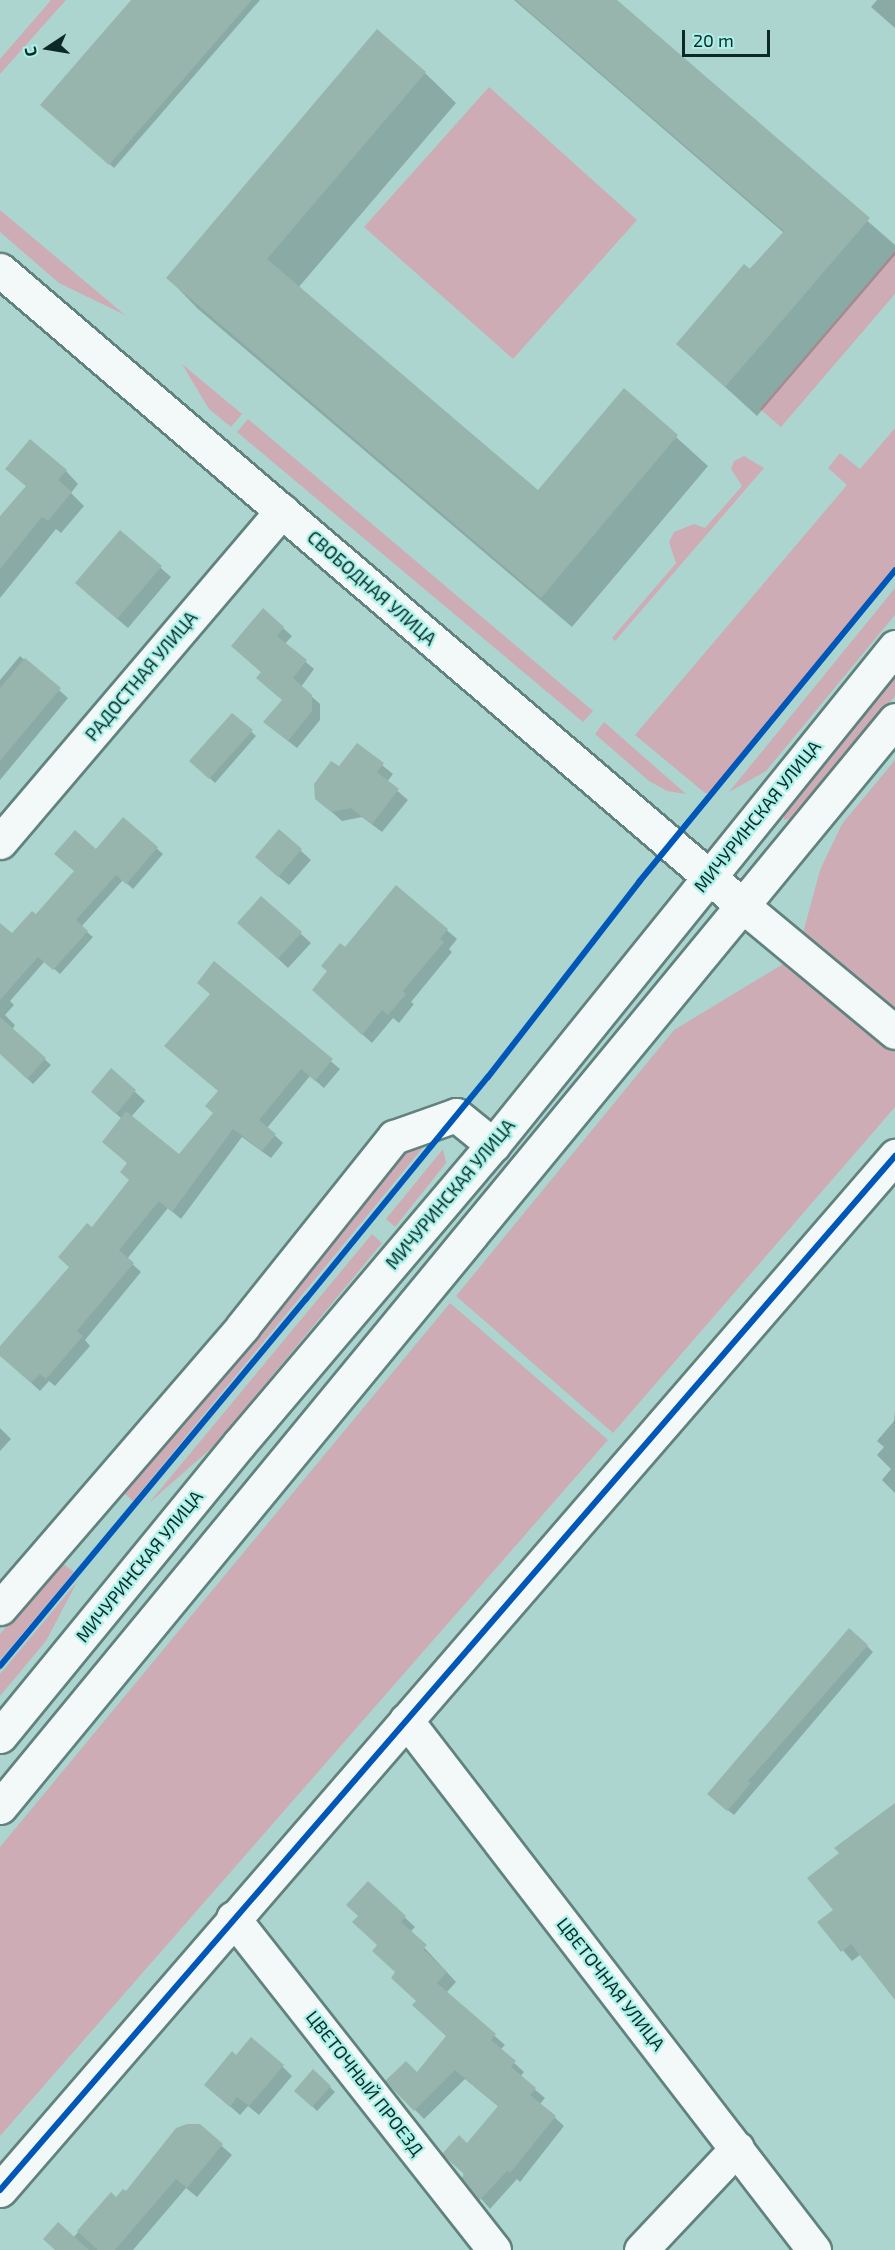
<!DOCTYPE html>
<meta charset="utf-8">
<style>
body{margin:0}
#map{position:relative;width:895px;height:2250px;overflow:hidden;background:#add5cf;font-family:"Exo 2",sans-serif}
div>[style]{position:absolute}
.green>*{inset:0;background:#cdacb5}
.shadow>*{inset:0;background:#0003}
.building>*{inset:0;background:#97b5ad}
.roads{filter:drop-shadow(2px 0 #61827f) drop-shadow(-2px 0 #61827f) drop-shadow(0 2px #61827f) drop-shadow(0 -2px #61827f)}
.street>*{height:33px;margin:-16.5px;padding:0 16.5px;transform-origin:16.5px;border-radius:16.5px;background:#f3f9f8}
.secondary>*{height:33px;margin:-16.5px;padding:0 16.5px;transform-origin:16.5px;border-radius:16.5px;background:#f3f9f8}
.primary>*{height:33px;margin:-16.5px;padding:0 16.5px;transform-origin:16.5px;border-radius:16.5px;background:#f3f9f8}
.cycleway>*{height:6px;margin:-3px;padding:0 3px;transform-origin:3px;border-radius:3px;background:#0057b8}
span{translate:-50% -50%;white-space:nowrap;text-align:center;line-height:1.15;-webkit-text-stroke:4.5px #aaf2e9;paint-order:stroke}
.street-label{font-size:18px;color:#0b2926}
.north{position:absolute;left:18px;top:18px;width:60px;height:60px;-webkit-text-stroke:4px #aaf2e9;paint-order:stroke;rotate:258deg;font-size:16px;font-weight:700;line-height:24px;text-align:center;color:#0b2926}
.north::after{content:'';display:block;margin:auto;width:21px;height:27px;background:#0b2926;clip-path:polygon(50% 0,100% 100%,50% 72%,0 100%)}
.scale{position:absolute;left:682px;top:30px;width:88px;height:27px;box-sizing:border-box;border:3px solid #0b2926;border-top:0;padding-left:8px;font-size:18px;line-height:21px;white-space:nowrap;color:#0b2926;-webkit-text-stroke:4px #aaf2e9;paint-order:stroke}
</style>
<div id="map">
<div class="green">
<i style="clip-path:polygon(51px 0,66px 0,0 74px,0 59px)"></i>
<i style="clip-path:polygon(489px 87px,637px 220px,513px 359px,364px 227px)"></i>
<i style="clip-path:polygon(0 210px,125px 315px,59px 283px,0 232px)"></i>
<i style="clip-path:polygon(895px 251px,895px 294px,781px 427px,760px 409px)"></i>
<i style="clip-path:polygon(182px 364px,242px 414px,231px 427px,209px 409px)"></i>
<i style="clip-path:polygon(248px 419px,593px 711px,583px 722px,237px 432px)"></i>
<i style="clip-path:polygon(895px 428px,895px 569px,711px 793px,705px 793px,635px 735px,847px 485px,828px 468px,840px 453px,860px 469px)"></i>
<i style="clip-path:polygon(744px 456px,764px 468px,615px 641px,612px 638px,676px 563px,669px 542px,674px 532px,694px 524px,705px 528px,742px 486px,731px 469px,734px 461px)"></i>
<i style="clip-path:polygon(895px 588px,895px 615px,766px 771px,729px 792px)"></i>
<i style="clip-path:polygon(895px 675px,895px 696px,794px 818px,784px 820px,784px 810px)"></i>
<i style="clip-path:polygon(604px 722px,686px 794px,667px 791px,649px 781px,595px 734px)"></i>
<i style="clip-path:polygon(895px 760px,895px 1107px,613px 1433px,456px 1296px,674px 1030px,788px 961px,803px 933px,820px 870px,842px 824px)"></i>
<i style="clip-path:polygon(430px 1139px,133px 1501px,120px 1490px,356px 1203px,409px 1145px)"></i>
<i style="clip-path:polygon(443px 1149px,446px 1163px,395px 1227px,386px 1219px)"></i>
<i style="clip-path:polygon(372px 1234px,382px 1243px,215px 1445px,149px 1503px)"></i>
<i style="clip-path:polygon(450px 1303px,608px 1440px,0 2136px,0 1847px)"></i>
<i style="clip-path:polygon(61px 1562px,74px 1572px,0 1660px,0 1634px)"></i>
<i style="clip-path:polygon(77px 1582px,46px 1641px,0 1696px,0 1674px)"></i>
</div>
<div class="shadow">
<i style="clip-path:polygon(133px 0,260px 0,114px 168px,47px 109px)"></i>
<i style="clip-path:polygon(514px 0,615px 0,895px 245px,895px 255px,757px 416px,678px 344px,784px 233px)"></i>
<i style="clip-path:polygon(877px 0,895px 0,895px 28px,871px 7px)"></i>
<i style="clip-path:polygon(425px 73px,456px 103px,298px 288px,538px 492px,624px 390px,708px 466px,572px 627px,198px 309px,168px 278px)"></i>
<i style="clip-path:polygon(7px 469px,66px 471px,78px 484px,71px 493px,84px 506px,61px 533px,56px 529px,0 598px,0 519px,27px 487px)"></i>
<i style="clip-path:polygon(120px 532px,171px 577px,128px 628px,86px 592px)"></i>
<i style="clip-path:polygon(283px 628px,292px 636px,285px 644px,314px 669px,301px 687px,320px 704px,320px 720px,297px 748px,274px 730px,284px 701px,262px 673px,241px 654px)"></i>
<i style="clip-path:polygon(20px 656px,68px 698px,0 780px,0 680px)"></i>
<i style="clip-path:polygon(233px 715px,256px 736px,215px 783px,191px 761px)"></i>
<i style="clip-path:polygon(357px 745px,393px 774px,387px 782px,408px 800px,382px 832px,362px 817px,342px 821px,316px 798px)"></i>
<i style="clip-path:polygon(123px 819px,163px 854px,133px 889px,123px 880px,81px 927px,93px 937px,60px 974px,45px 961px,10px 1001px,14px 1005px,5px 1015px,15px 1025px,12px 1030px,51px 1065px,33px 1084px,0 1053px,0 925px,12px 935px,36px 917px)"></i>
<i style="clip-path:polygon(279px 831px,311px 860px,289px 885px,267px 867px)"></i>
<i style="clip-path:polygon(397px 887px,457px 939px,449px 949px,452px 952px,411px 1002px,414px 1004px,399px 1023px,393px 1018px,372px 1043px,323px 999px,345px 950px)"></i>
<i style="clip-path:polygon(261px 898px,311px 943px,288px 968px,249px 932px)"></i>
<i style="clip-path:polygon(214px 963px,340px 1069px,324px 1088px,310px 1076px,267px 1128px,283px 1143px,271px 1158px,242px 1137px,181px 1219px,168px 1208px,127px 1259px,141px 1272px,85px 1340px,90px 1346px,55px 1386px,49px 1381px,40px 1391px,0 1354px,0 1348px,71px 1267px,92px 1229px,130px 1180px,122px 1119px,103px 1102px,111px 1070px,145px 1101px,131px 1117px,179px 1156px,214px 1113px,219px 1091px,212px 995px)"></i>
<i style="clip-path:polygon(895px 1410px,895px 1493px,882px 1480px,891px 1469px,877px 1455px,884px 1447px,877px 1441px,894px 1421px)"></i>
<i style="clip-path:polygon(0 1428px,11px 1439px,0 1451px)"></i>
<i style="clip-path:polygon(867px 1646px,873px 1652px,734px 1815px,715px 1800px)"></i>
<i style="clip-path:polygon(895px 1804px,895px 1998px,861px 1954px,852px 1961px,819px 1922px,835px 1910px,841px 1853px)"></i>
<i style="clip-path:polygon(368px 1883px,415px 1927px,410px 1932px,456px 1982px,446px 1993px,505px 2045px,500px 2050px,524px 2072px,520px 2077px,545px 2098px,540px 2104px,564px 2126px,520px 2182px,517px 2179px,490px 2209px,463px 2178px,468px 2145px,499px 2107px,465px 2079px,424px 2119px,387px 2081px,417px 2074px,448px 2037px,418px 2001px,360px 1916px)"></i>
<i style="clip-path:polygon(236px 2057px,282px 2066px,292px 2076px,259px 2115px,248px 2106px,240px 2115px,216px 2094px)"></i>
<i style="clip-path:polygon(313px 2071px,335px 2092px,317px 2111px,296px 2090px)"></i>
<i style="clip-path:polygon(199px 2126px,232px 2155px,197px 2197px,186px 2188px,133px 2250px,56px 2250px,73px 2238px,111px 2194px,116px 2199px,126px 2193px)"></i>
</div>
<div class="building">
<i style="clip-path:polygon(131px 0,252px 0,109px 165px,40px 105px)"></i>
<i style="clip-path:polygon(516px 0,617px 0,870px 218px,725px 387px,676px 344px,744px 264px,750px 269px,784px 231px)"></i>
<i style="clip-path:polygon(377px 29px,426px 72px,267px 259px,538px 490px,624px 388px,678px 435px,541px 598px,166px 278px)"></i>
<i style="clip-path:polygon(30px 439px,67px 470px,58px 480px,72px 492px,48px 521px,42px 517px,0 569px,0 516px,26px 486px,5px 469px)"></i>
<i style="clip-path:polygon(120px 530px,162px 566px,117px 619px,75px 583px)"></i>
<i style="clip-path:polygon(263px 608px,284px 627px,277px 636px,307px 660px,293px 678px,312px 695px,312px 711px,288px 741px,263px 722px,282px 700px,256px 678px,261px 672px,231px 646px)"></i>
<i style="clip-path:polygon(25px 658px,61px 688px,0 761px,0 688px)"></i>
<i style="clip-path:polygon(232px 713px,253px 730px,209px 779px,189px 761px)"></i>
<i style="clip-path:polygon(357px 743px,384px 763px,377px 772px,399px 789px,372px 824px,351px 808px,331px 812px,315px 799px,314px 784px,331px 761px,339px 766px)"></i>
<i style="clip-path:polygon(123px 817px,158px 847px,126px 884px,116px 875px,76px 920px,88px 931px,53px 970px,38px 957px,0 1000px,0 923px,12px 933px,32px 911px,36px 914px,74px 871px,54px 854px,75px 830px,96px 849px)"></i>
<i style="clip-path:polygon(279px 829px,302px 849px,278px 877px,255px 857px)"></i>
<i style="clip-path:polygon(396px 885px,448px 929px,440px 939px,444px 942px,403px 991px,406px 994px,388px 1015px,382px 1010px,362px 1035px,312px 990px,327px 971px,321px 966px,340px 943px,345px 947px)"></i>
<i style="clip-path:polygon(261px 896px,302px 932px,278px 959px,237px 923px)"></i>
<i style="clip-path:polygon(214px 961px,333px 1059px,315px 1081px,301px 1069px,259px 1120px,276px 1134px,262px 1151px,233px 1129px,172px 1212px,159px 1201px,119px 1250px,134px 1263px,77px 1331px,83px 1336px,46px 1379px,40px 1374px,31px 1383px,0 1356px,0 1346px,69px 1267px,58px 1257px,87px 1223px,92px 1227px,129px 1180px,120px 1172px,127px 1163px,102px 1142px,126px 1111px,179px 1154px,213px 1113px,205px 1106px,218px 1091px,164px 1046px,210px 994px,197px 983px)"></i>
<i style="clip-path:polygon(0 1017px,46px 1058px,27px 1079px,0 1054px)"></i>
<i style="clip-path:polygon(111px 1068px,136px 1090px,116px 1114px,91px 1092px)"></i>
<i style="clip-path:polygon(849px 1628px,868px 1645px,748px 1781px,751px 1783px,727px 1811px,707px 1794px)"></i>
<i style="clip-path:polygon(895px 1803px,895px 2000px,851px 1944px,841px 1952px,817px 1922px,833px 1910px,807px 1878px,839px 1853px,834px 1848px)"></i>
<i style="clip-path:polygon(368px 1881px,406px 1916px,401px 1922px,427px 1945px,423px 1949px,447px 1972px,437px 1983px,496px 2034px,491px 2040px,516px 2061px,511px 2067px,536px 2088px,530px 2095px,556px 2116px,510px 2173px,507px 2171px,479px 2201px,461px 2178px,465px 2175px,442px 2154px,459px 2135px,467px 2143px,498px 2106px,455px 2070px,414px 2111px,385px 2081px,406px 2061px,417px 2072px,446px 2036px,412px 2005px,416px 2001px,391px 1978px,395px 1972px,372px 1951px,377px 1945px,352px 1922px,358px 1916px,346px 1905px)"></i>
<i style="clip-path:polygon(251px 2037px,284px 2065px,249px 2106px,237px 2097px,230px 2107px,204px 2085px,232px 2051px,236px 2055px)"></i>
<i style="clip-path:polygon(313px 2069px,331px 2086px,312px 2107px,294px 2091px)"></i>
<i style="clip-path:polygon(187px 2124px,200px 2124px,223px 2144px,187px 2188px,176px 2179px,115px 2250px,98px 2250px,77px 2231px,111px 2192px,116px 2197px,123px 2189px,126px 2191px,176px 2128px)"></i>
<i style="clip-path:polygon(58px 2222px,89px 2250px,55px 2250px,43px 2239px)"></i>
</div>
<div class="roads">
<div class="street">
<i style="left:0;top:842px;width:435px;rotate:-49.6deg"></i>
<i style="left:743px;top:906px;width:197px;rotate:39.7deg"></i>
<i style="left:0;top:1608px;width:372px;rotate:-49.2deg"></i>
<i style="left:243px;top:1326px;width:242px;rotate:-51.4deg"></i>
<i style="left:394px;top:1137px;width:66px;rotate:-19.5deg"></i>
<i style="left:456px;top:1115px;width:48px;rotate:39deg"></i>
<i style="left:406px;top:1720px;width:669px;rotate:52.41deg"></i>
<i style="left:233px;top:1918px;width:422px;rotate:51.8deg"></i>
<i style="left:0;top:2190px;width:1368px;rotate:-49.12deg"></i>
<i style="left:641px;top:2250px;width:140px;rotate:-46.7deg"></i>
</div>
<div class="secondary">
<i style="left:0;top:270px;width:978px;rotate:40.56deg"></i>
</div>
<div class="primary">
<i style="left:0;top:1736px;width:377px;rotate:-50.7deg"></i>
<i style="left:239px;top:1444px;width:392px;rotate:-49.7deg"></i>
<i style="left:493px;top:1145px;width:640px;rotate:-51.09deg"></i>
<i style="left:0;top:1807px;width:1408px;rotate:-50.53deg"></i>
</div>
</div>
<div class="cycleway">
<i style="left:0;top:1666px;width:478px;rotate:-50.2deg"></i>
<i style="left:306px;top:1299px;width:287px;rotate:-50.7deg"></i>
<i style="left:488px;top:1077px;width:247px;rotate:-52.2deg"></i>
<i style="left:639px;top:882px;width:404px;rotate:-50.6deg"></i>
<i style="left:0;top:2190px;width:1368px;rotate:-49.12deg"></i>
</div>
<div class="street-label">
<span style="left:372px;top:588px;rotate:41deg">СВОБОДНАЯ УЛИЦА</span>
<span style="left:141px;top:676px;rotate:-50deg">РАДОСТНАЯ УЛИЦА</span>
<span style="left:757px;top:816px;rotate:-51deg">МИЧУРИНСКАЯ УЛИЦА</span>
<span style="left:450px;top:1194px;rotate:-50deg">МИЧУРИНСКАЯ УЛИЦА</span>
<span style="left:139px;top:1566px;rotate:-51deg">МИЧУРИНСКАЯ УЛИЦА</span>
<span style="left:611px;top:1984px;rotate:52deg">ЦВЕТОЧНАЯ УЛИЦА</span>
<span style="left:365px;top:2083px;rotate:52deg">ЦВЕТОЧНЫЙ ПРОЕЗД</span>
</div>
<div class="north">С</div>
<div class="scale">20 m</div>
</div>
